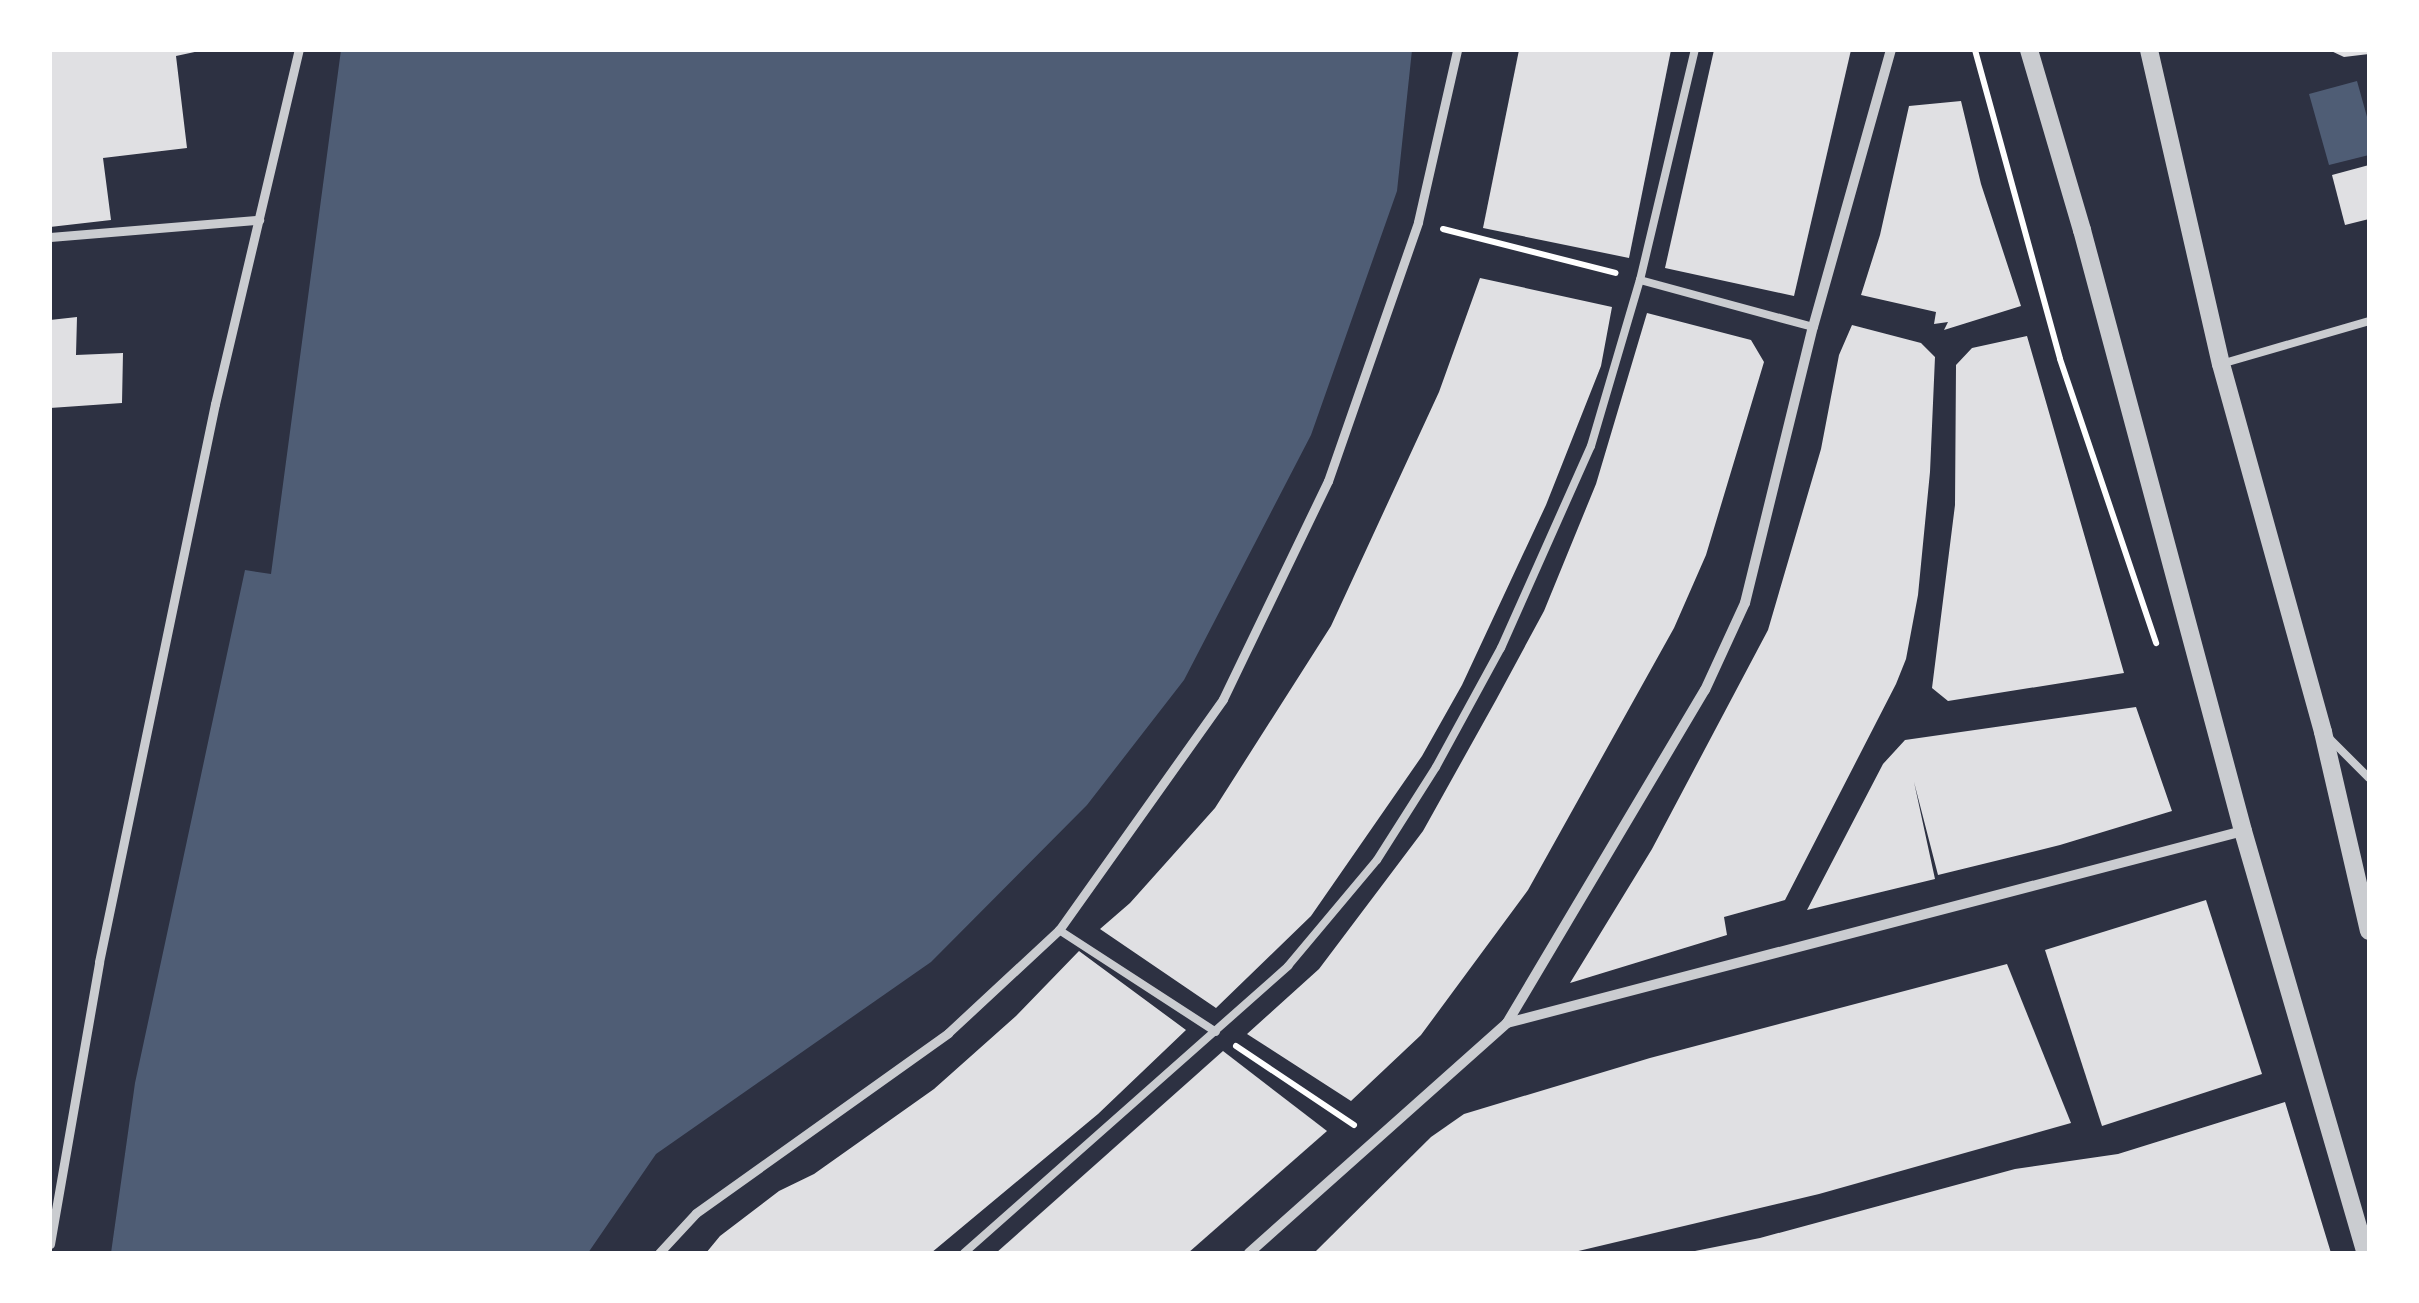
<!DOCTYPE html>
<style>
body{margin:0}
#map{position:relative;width:2419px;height:1303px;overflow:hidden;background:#2d3142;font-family:"PT Sans Narrow",sans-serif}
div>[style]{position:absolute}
.water>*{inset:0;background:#4f5d75}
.building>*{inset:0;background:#e0e0e3}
.path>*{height:6px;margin:-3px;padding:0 3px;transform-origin:3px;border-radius:3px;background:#fff}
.service>*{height:8px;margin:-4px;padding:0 4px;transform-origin:4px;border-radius:4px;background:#caccd0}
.pedestrian>*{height:9px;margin:-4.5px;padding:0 4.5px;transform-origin:4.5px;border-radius:4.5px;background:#caccd0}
.minor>*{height:10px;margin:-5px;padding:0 5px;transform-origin:5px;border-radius:5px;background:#caccd0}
.tertiary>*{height:18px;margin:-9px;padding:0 9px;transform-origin:9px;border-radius:9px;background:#caccd0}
span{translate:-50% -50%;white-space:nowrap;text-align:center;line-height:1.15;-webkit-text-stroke:10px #fff;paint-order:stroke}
.frame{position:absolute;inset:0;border:52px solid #fff;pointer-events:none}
</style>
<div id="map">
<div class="water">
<i style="clip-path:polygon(341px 50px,1412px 50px,1397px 191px,1311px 435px,1184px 680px,1087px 805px,931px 962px,656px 1154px,588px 1253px,111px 1253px,135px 1083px,245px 570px,271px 574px)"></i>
<i style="clip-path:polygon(2357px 81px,2369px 124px,2369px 155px,2329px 165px,2309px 94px)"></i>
</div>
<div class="building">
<i style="clip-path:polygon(50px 50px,204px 50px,176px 56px,187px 148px,103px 158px,111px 220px,50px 227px)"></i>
<i style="clip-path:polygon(1519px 50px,1671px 50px,1629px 258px,1483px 228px)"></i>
<i style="clip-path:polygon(1714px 50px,1851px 50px,1794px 296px,1665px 268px)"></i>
<i style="clip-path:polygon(2329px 50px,2369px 50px,2369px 54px,2344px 57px)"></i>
<i style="clip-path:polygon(1961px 101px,1981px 184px,2021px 306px,1944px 330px,1948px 322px,1934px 324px,1936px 312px,1861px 295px,1880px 235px,1909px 106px)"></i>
<i style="clip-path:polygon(2369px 165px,2369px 219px,2345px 225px,2332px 175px)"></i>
<i style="clip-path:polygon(1480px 278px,1612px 307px,1601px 366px,1546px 505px,1462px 685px,1422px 756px,1311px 916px,1216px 1008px,1100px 929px,1130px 903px,1215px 808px,1331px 626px,1439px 392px)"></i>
<i style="clip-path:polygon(1647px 313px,1751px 340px,1764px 362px,1706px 555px,1674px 628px,1528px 890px,1421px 1035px,1351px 1101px,1247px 1034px,1319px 969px,1423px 831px,1496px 700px,1544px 611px,1596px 484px)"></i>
<i style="clip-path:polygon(77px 317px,76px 355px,123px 353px,122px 403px,50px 408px,50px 320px)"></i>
<i style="clip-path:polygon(1852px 325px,1921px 343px,1935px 357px,1930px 472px,1918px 595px,1906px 659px,1896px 684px,1785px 900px,1724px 917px,1727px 935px,1570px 983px,1652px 849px,1768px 630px,1821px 449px,1839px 355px)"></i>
<i style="clip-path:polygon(2027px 336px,2124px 673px,1948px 701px,1932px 688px,1955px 505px,1956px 365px,1972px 348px)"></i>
<i style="clip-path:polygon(2136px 707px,2172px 811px,2060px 845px,1938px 875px,1914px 782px,1935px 879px,1807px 910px,1883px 764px,1905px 740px)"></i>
<i style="clip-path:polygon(2206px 900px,2262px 1074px,2102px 1126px,2045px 950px)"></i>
<i style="clip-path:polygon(1079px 951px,1186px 1030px,1098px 1114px,931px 1253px,706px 1253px,720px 1236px,779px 1191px,814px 1174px,934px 1089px,1016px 1016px)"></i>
<i style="clip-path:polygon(2007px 964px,2071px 1123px,1819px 1194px,1570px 1253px,1314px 1253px,1431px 1137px,1464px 1114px,1650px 1058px)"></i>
<i style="clip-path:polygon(1223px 1051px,1327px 1131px,1188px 1253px,996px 1253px)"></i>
<i style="clip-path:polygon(2285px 1102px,2331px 1253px,1685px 1253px,1760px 1238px,2015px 1169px,2118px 1154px)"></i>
</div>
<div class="path">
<i style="left:1975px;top:50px;width:320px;rotate:74.6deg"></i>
<i style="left:2060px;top:359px;width:300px;rotate:71.3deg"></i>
<i style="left:1443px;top:229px;width:178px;rotate:14.3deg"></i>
<i style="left:1236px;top:1046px;width:142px;rotate:33.8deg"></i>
</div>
<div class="service">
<i style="left:1640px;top:280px;width:179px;rotate:15.2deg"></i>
<i style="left:2221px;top:364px;width:154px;rotate:-16.2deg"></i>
<i style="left:2330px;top:739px;width:55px;rotate:45deg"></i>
<i style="left:1059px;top:930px;width:187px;rotate:33deg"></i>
<i style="left:964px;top:1253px;width:433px;rotate:-41.5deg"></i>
<i style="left:1288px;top:966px;width:138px;rotate:-50deg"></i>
<i style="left:1377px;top:860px;width:110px;rotate:-57.6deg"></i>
<i style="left:1436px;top:767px;width:136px;rotate:-61.4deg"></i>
<i style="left:1501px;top:648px;width:221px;rotate:-66deg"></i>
<i style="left:1591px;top:446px;width:173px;rotate:-73.6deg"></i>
<i style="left:1640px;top:280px;width:236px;rotate:-76.6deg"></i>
</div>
<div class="pedestrian">
<i style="left:50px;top:237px;width:210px;rotate:-4.7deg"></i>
<i style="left:50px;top:1244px;width:286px;rotate:-80.1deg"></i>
<i style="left:99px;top:962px;width:570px;rotate:-78.26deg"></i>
<i style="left:215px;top:404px;width:364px;rotate:-76.7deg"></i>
<i style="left:659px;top:1253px;width:54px;rotate:-47.2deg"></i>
<i style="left:696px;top:1213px;width:310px;rotate:-35.5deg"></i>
<i style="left:948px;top:1033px;width:151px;rotate:-42.9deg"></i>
<i style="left:1059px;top:930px;width:283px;rotate:-54.6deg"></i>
<i style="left:1223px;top:699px;width:242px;rotate:-64.3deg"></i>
<i style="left:1328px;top:481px;width:274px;rotate:-70.8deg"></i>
<i style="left:1418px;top:222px;width:176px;rotate:-77.2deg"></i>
</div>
<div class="minor">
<i style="left:1507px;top:1023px;width:761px;rotate:-14.62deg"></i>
<i style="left:1249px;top:1253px;width:346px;rotate:-41.7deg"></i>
<i style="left:1507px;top:1023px;width:387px;rotate:-59.3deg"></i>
<i style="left:1705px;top:690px;width:96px;rotate:-65.3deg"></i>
<i style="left:1745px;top:603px;width:284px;rotate:-76.2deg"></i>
<i style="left:1813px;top:327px;width:288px;rotate:-74.3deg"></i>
</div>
<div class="tertiary">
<i style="left:2029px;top:50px;width:188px;rotate:73.6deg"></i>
<i style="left:2082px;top:230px;width:622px;rotate:75deg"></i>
<i style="left:2243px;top:831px;width:440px;rotate:73.8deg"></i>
<i style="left:2149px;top:50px;width:322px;rotate:77.1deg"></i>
<i style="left:2221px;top:364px;width:382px;rotate:74.5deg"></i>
<i style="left:2323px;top:732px;width:204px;rotate:77deg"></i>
</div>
<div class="frame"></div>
</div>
